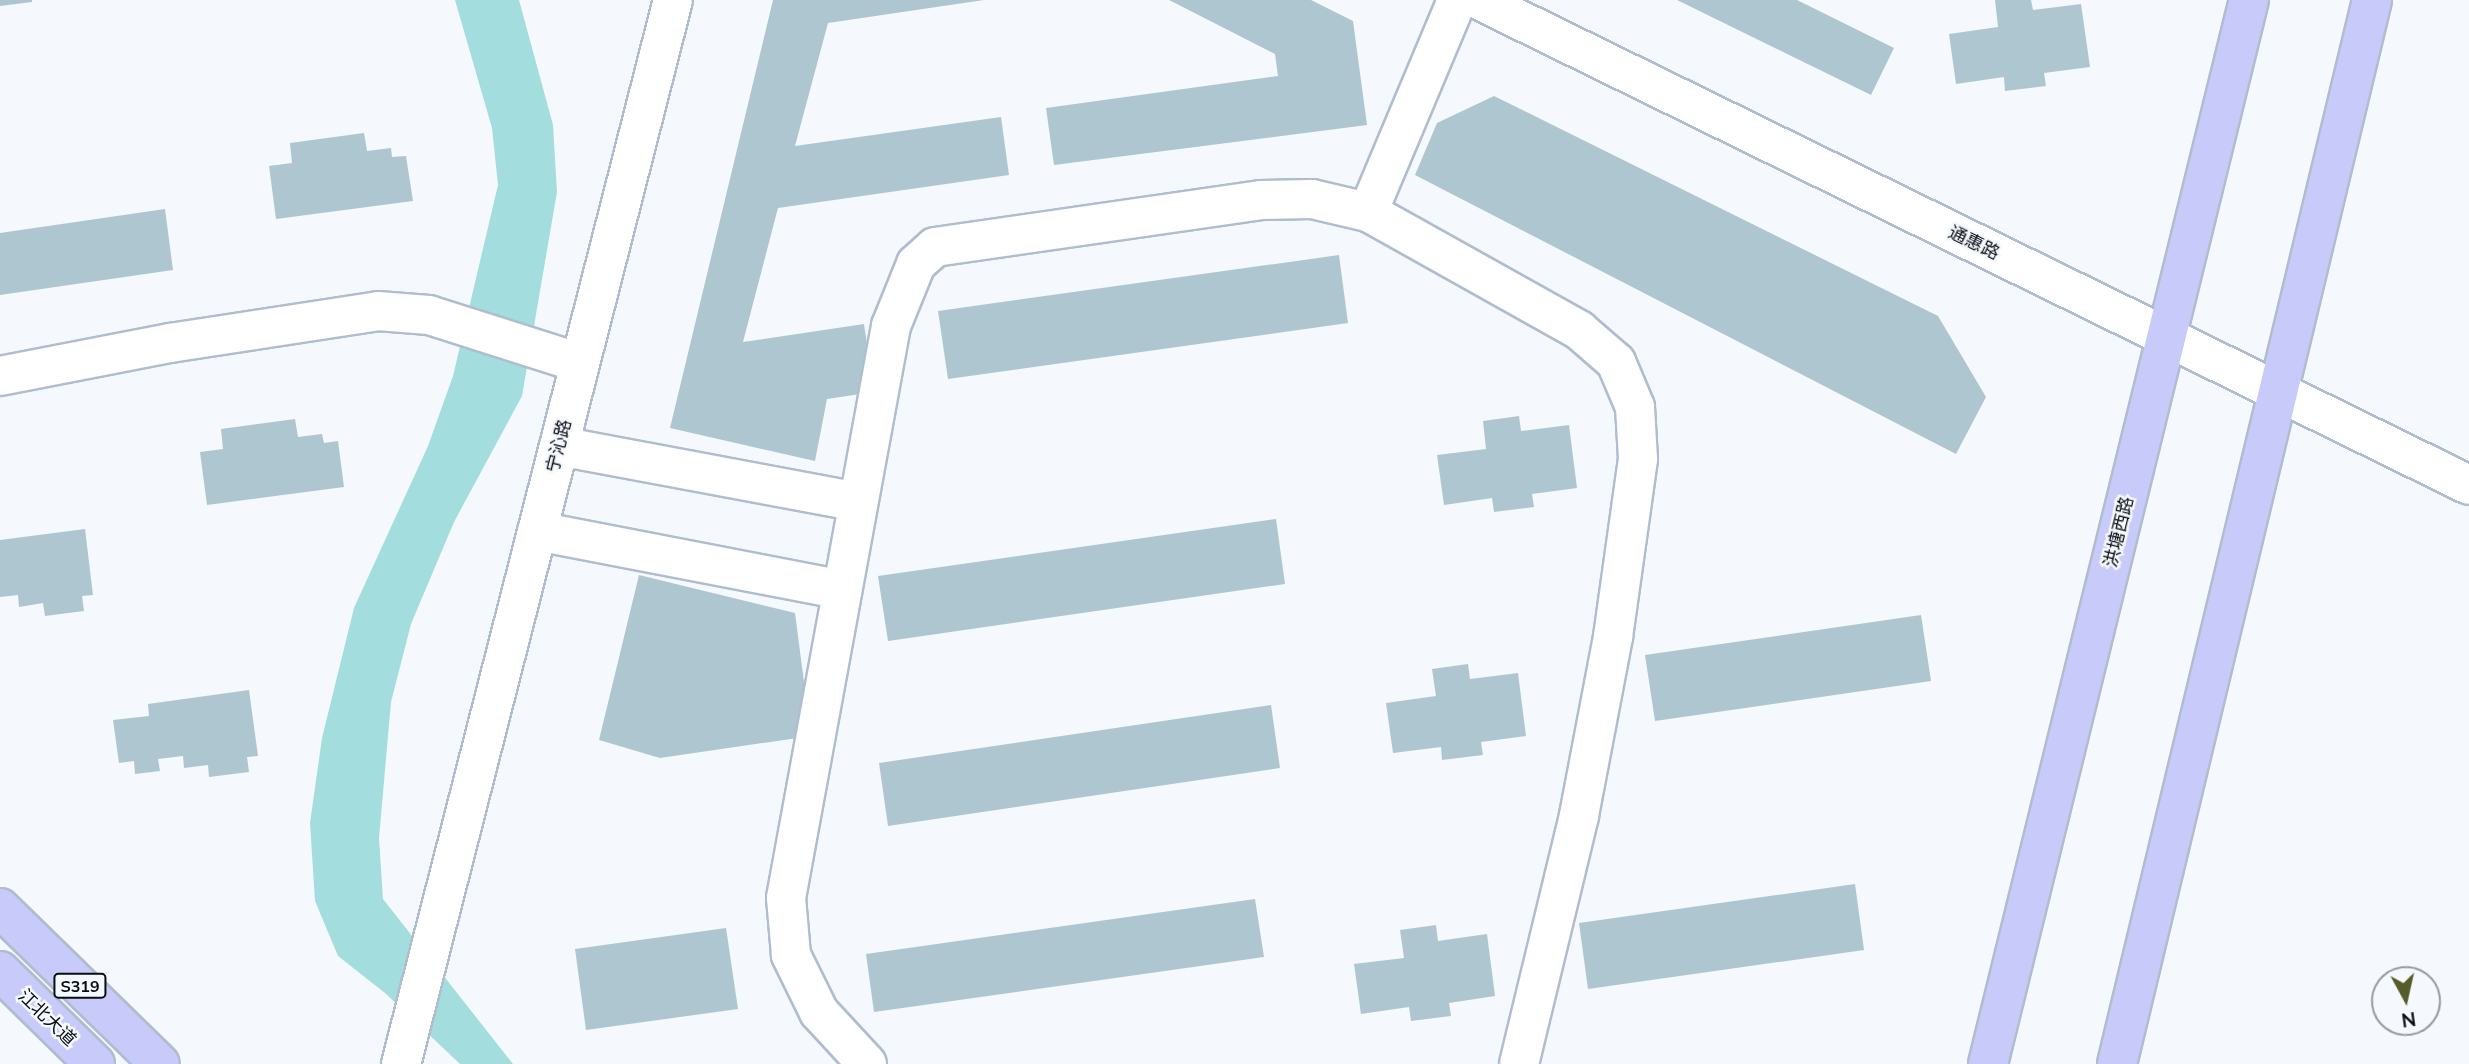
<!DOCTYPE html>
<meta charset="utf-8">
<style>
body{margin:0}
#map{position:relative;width:2469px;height:1064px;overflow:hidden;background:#f5f8fc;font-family:Mulish,"Noto Sans SC",sans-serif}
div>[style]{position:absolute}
.water>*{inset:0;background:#a4ddde}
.building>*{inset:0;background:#aec6d0}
.roads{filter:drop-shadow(2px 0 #afbdcf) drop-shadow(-2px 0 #afbdcf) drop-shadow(0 2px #afbdcf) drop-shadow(0 -2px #afbdcf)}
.minor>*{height:38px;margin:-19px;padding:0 19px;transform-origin:19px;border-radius:19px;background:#fff}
.major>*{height:38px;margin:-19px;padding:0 19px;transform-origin:19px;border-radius:19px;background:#c8cbfa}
span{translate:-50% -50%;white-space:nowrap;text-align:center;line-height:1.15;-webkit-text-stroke:5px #f5f8fc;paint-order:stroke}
.shield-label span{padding:2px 5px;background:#f5f8fc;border:2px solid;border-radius:5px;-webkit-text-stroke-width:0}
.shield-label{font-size:16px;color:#080d13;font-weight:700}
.street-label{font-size:18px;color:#080d13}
.north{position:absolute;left:2371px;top:966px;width:70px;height:70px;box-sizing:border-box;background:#f5f8fc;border:2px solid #969a9f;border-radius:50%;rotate:172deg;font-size:19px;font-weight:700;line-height:28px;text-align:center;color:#080d13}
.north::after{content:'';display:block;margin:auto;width:24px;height:32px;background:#555b29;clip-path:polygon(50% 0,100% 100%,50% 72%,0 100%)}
</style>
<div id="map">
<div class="water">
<i style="clip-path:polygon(455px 0,519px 0,553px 125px,557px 192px,522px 396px,454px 522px,411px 624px,391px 702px,379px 838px,383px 899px,513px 1064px,460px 1064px,385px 993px,338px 956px,315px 901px,310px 823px,322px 738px,354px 608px,428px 446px,453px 376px,498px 185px,492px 128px)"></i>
</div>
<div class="building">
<i style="clip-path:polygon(0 0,32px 0,32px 2px,0 6px)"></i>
<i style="clip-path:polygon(773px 0,984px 0,828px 23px,795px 146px,1001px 117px,1009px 175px,778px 208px,743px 342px,864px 324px,874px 392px,827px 399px,815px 461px,670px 428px)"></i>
<i style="clip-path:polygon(1169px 0,1311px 0,1353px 21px,1367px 125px,1054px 165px,1046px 108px,1278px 76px,1275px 54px)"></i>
<i style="clip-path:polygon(1677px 0,1797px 0,1894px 48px,1871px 95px)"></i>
<i style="clip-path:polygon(1995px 0,2031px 0,2033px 10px,2081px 4px,2090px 67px,2044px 73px,2046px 86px,2005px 91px,2004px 77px,1956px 84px,1949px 34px,1998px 27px)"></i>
<i style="clip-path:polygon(1494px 96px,1938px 316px,1986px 397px,1956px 454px,1415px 175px,1437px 123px)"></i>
<i style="clip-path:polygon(364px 133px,367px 151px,391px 148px,392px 157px,406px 156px,413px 201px,276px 219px,269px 166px,292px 163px,290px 143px)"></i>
<i style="clip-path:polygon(165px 209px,173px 270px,0 295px,0 233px)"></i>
<i style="clip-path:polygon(1339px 255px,1348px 323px,948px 379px,938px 311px)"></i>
<i style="clip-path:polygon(1519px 416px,1521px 431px,1569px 425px,1577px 488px,1532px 494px,1534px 507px,1494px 512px,1492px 498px,1444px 505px,1437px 455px,1486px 449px,1483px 421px)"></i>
<i style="clip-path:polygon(295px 419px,298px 437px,322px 434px,324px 443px,338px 441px,344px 487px,207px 505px,200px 452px,223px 449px,221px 429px)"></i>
<i style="clip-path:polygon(1276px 519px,1285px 584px,888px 641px,878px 576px)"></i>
<i style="clip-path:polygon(85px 529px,93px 595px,82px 596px,84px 611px,45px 616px,43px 603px,19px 607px,18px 595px,0 597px,0 540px)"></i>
<i style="clip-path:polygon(639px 575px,795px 613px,811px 736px,660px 758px,599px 740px)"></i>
<i style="clip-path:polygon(1921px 615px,1931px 681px,1655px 721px,1645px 655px)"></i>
<i style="clip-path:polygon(1468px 664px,1470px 679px,1518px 673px,1526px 736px,1481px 742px,1483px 755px,1442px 760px,1441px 747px,1393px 753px,1386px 703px,1436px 696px,1432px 669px)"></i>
<i style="clip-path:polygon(249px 690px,258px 756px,247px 757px,249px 772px,209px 777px,208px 765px,184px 768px,183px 756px,158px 759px,160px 771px,135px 774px,134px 761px,119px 763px,113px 720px,149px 716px,148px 704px)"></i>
<i style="clip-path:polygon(1271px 705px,1280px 768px,888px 826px,879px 763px)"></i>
<i style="clip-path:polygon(1855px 884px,1864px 950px,1588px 989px,1579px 923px)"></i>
<i style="clip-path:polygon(1255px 899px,1264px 957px,874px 1012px,866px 954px)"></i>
<i style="clip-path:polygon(1436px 925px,1438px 941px,1487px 934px,1495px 996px,1449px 1003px,1451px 1016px,1411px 1021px,1409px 1007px,1361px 1014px,1354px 964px,1404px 958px,1400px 930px)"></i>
<i style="clip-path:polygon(726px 928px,738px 1009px,586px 1030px,575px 949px)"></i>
</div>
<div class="roads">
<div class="minor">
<i style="left:1479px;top:0;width:1102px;rotate:26.1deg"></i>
<i style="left:1368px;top:212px;width:230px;rotate:-67.2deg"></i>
<i style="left:0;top:376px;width:173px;rotate:-11deg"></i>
<i style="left:170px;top:343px;width:210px;rotate:-8.7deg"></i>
<i style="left:378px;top:311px;width:51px;rotate:4.5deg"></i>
<i style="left:429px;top:315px;width:158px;rotate:17.6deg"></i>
<i style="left:559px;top:446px;width:304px;rotate:10.6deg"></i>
<i style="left:537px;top:531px;width:311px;rotate:10.9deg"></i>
<i style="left:401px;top:1064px;width:1098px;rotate:-75.66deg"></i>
<i style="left:867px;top:1064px;width:71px;rotate:-132.7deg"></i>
<i style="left:819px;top:1012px;width:64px;rotate:-116.2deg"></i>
<i style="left:791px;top:955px;width:57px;rotate:-95deg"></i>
<i style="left:786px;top:898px;width:582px;rotate:-79.6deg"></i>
<i style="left:891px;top:326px;width:67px;rotate:-68deg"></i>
<i style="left:916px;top:264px;width:25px;rotate:-42deg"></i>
<i style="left:935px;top:247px;width:329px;rotate:-8.2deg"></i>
<i style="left:1261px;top:200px;width:51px;rotate:-1.1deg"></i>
<i style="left:1312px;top:199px;width:57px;rotate:13.1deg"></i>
<i style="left:1368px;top:212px;width:242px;rotate:29.2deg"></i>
<i style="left:1579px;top:330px;width:49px;rotate:40.9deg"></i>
<i style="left:1616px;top:362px;width:49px;rotate:67.1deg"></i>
<i style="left:1635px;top:407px;width:52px;rotate:86.7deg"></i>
<i style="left:1638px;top:459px;width:180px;rotate:98deg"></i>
<i style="left:1613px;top:637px;width:182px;rotate:100.8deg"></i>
<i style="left:1579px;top:816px;width:255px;rotate:103.6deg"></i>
</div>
<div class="major">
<i style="left:0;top:908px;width:223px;rotate:44.3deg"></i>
<i style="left:0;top:971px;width:133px;rotate:44.4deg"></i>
<i style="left:1988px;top:1064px;width:1096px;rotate:-76.22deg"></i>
<i style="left:2117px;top:1064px;width:1094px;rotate:-76.52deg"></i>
</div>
</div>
<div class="shield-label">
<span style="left:80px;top:986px">S319</span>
</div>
<div class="street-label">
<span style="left:1974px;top:243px;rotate:26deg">通惠路</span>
<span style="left:559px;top:446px;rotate:-76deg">宁沁路</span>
<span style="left:2119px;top:532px;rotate:-76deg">洪塘西路</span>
<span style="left:47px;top:1018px;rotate:44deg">江北大道</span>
</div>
<div class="north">N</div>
</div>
